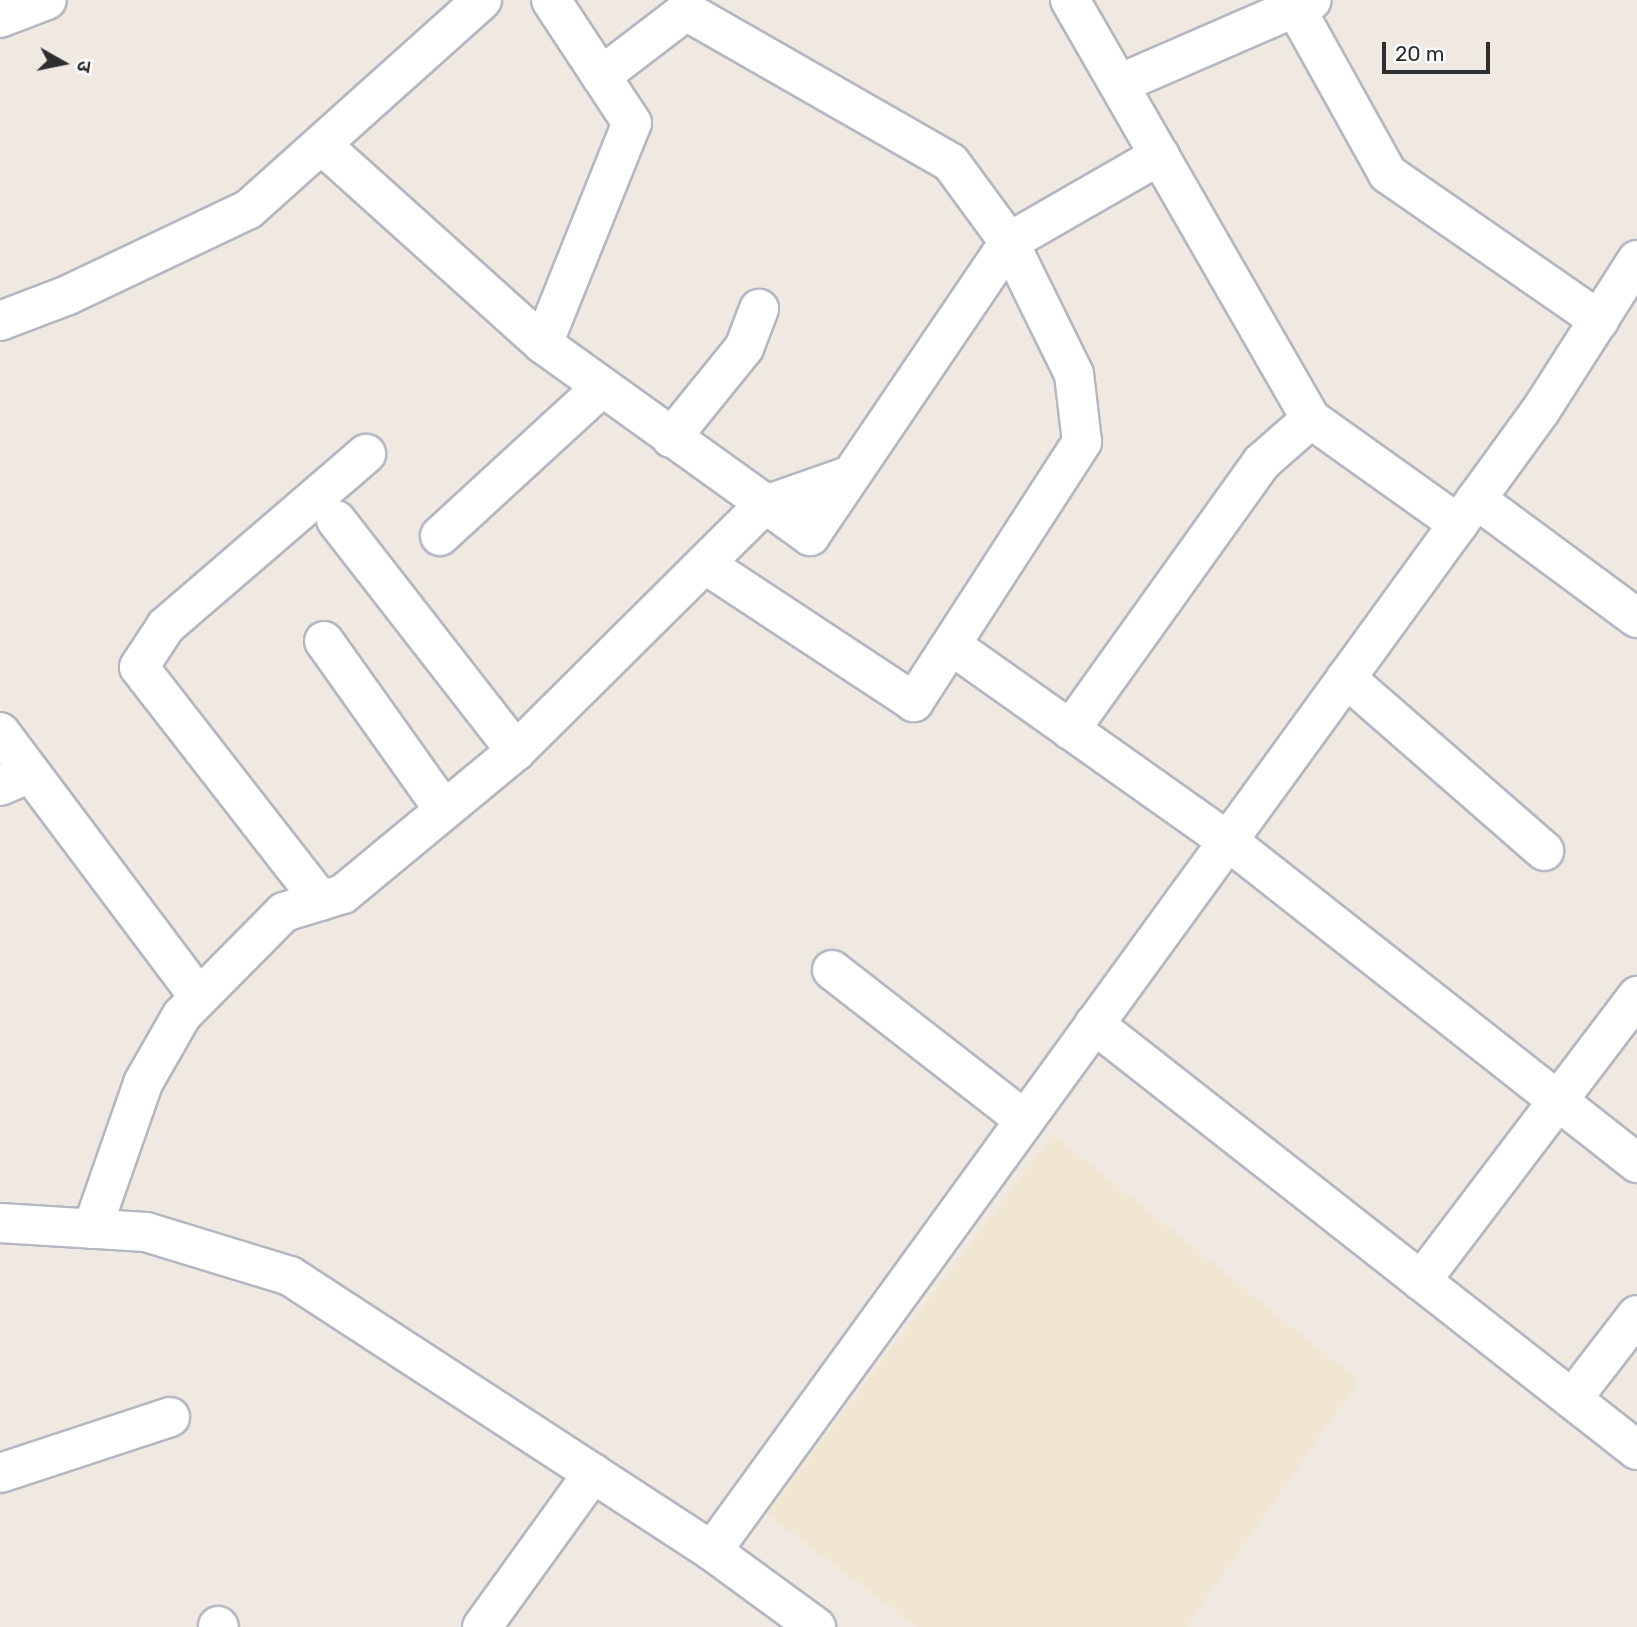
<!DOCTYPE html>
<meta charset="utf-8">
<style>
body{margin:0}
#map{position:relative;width:1637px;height:1627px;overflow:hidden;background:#efe9e1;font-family:Rubik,"Noto Sans Devanagari",sans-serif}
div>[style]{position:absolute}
.education>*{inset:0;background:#f0e6d1}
.roads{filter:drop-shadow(2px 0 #b4b7c1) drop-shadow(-2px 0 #b4b7c1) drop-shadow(0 2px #b4b7c1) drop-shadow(0 -2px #b4b7c1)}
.minor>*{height:38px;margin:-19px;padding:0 19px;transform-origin:19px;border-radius:19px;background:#fff}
span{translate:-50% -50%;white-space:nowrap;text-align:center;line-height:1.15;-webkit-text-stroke:7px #fff;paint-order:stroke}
.north{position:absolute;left:28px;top:28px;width:70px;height:70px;-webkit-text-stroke:5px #fff;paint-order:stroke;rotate:99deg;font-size:19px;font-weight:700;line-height:28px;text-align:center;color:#2e2e2e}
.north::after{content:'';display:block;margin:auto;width:24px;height:32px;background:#2e2e2e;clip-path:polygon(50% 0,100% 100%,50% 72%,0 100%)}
.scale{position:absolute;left:1382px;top:42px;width:108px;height:32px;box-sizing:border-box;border:4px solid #2e2e2e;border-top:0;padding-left:9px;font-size:21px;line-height:24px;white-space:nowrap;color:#2e2e2e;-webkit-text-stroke:5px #fff;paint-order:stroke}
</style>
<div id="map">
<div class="education">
<i style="clip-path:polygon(1053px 1134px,1359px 1381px,1186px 1627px,917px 1627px,767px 1514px)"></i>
</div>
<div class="roads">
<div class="minor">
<i style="left:1070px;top:0;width:483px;rotate:60.1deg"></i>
<i style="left:1311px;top:419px;width:181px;rotate:35.5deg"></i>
<i style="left:1295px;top:7px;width:191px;rotate:60.9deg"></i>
<i style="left:1388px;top:174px;width:257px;rotate:34.7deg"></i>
<i style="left:0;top:18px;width:50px;rotate:-21deg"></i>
<i style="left:601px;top:76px;width:107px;rotate:-37.4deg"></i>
<i style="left:686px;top:11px;width:305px;rotate:29.8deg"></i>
<i style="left:951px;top:163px;width:98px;rotate:53.7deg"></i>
<i style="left:1009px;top:242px;width:174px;rotate:-29.9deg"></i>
<i style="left:1119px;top:84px;width:210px;rotate:-23.5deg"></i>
<i style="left:322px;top:145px;width:297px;rotate:42deg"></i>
<i style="left:543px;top:344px;width:329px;rotate:35.7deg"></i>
<i style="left:810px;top:536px;width:355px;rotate:-55.9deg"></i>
<i style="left:1009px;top:242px;width:147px;rotate:63.8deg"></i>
<i style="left:1074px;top:374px;width:68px;rotate:83.3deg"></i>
<i style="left:1082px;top:442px;width:310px;rotate:122.9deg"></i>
<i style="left:914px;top:702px;width:250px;rotate:-146.6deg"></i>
<i style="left:0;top:321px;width:73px;rotate:-20.9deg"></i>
<i style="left:68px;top:295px;width:200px;rotate:-25.4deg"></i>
<i style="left:249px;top:209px;width:313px;rotate:-41.9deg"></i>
<i style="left:543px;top:344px;width:238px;rotate:-68.1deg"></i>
<i style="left:632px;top:123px;width:147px;rotate:-123.4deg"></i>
<i style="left:671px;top:438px;width:116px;rotate:-51deg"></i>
<i style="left:744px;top:348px;width:42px;rotate:-69deg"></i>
<i style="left:1476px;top:499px;width:200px;rotate:36.5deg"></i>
<i style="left:336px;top:520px;width:293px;rotate:52.1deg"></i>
<i style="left:440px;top:536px;width:220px;rotate:-42.6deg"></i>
<i style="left:324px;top:641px;width:207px;rotate:54.6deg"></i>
<i style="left:951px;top:645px;width:339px;rotate:35.3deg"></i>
<i style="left:1228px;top:841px;width:521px;rotate:38.21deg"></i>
<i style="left:1346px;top:678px;width:263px;rotate:41.1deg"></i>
<i style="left:1070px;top:730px;width:330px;rotate:-54.4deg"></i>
<i style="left:1262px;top:462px;width:65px;rotate:-41.3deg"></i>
<i style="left:0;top:732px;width:331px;rotate:53.1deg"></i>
<i style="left:0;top:786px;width:33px;rotate:-23deg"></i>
<i style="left:321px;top:901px;width:296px;rotate:-127.9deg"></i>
<i style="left:139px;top:667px;width:49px;rotate:-56.6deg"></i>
<i style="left:166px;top:626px;width:264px;rotate:-40.7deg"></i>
<i style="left:832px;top:970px;width:244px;rotate:37.9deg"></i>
<i style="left:1094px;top:1024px;width:690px;rotate:38.12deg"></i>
<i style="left:0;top:1223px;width:146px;rotate:3.5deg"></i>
<i style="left:146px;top:1232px;width:151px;rotate:17deg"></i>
<i style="left:290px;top:1276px;width:504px;rotate:33.09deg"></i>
<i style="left:712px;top:1551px;width:129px;rotate:36.2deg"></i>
<i style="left:92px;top:1229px;width:155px;rotate:-70.7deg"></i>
<i style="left:143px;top:1083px;width:78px;rotate:-60.2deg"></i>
<i style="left:182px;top:1015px;width:145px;rotate:-45.3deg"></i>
<i style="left:284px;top:912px;width:62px;rotate:-17deg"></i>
<i style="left:343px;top:894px;width:224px;rotate:-39.6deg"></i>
<i style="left:516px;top:751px;width:348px;rotate:-44.8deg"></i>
<i style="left:763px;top:506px;width:93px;rotate:-19.4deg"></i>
<i style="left:1421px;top:1281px;width:358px;rotate:-52.8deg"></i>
<i style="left:1572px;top:1399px;width:106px;rotate:-52.3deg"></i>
<i style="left:0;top:1473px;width:179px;rotate:-18.2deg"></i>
<i style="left:712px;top:1551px;width:1410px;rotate:-54deg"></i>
<i style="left:1541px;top:410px;width:178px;rotate:-57.4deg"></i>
<i style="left:218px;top:1626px;width:1px;rotate:45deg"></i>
<i style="left:482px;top:1627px;width:190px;rotate:-54.2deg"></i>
</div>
</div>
<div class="north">उ</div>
<div class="scale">20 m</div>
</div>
